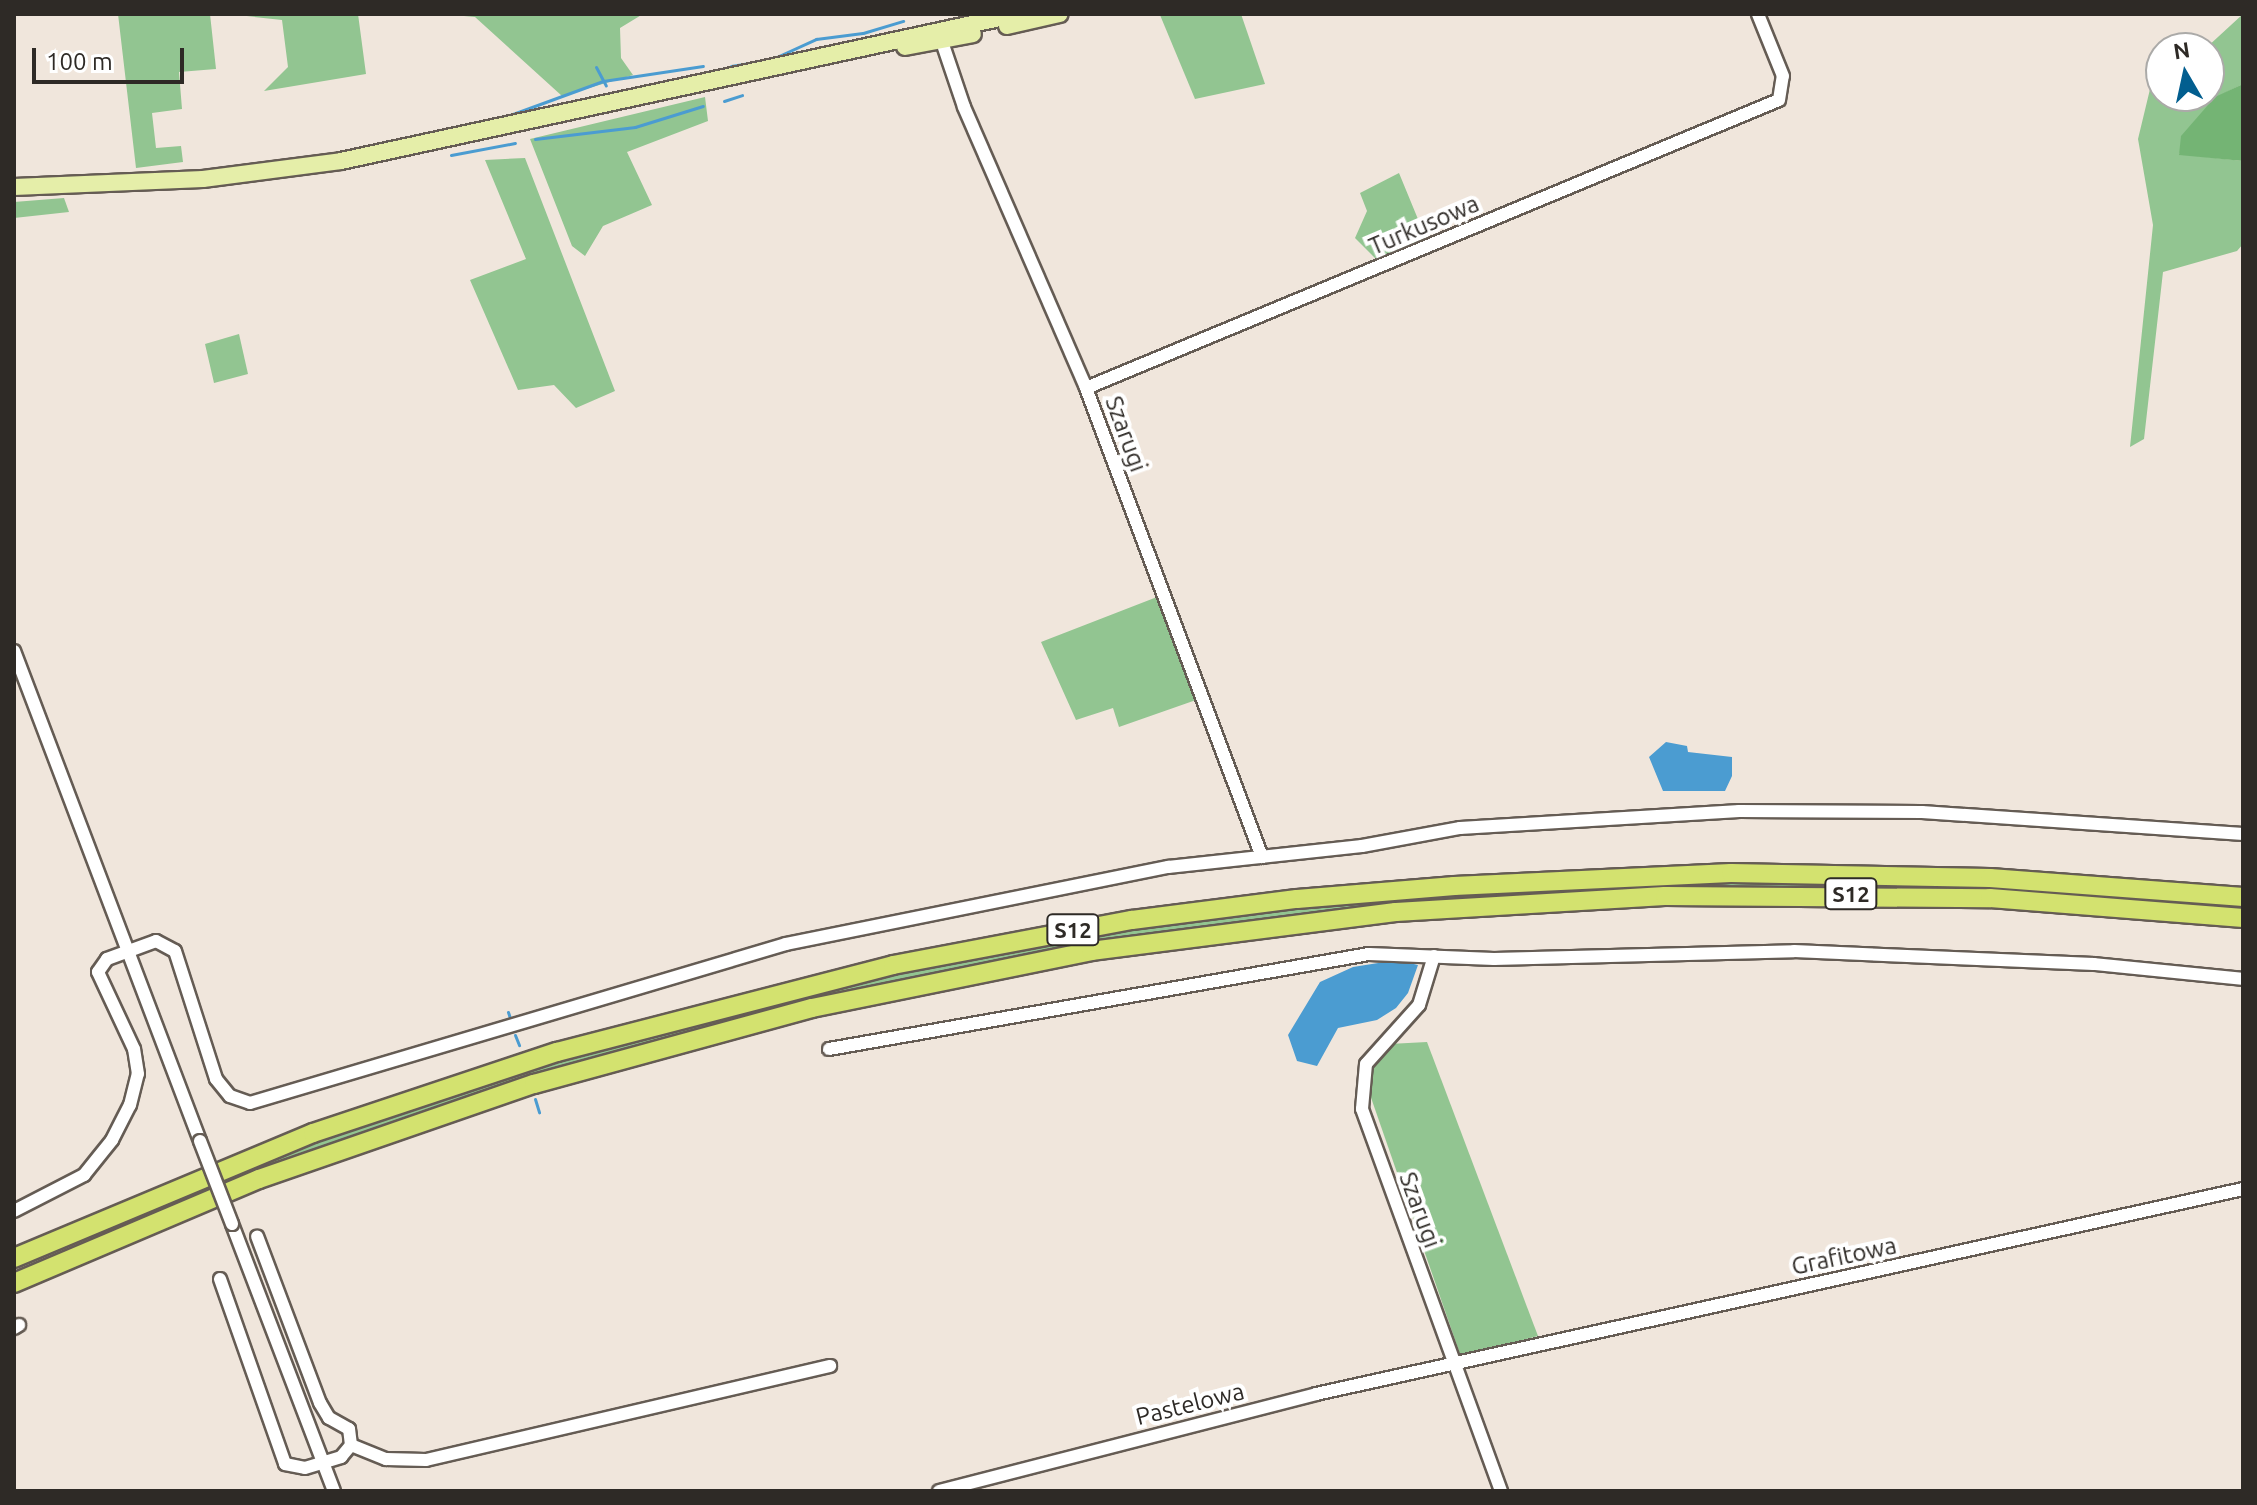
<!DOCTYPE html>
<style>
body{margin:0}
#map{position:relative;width:2257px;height:1505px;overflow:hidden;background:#f0e6dc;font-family:Ubuntu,sans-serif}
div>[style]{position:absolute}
.green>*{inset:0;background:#92c591}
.forest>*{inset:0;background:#74b474}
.water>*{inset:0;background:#4b9cd1}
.stream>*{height:3px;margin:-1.5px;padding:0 1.5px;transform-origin:1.5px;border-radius:1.5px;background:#4b9cd1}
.roads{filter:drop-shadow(2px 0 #655c54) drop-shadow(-2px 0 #655c54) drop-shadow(0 2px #655c54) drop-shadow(0 -2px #655c54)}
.minor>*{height:12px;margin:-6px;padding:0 6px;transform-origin:6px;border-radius:6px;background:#fff}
.major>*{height:16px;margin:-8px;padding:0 8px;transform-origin:8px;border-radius:8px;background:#e5eea9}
.highway>*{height:18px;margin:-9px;padding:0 9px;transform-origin:9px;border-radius:9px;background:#d3e26f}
.bridges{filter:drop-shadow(2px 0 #655c54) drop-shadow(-2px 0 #655c54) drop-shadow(0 2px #655c54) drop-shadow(0 -2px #655c54)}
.minor-bridge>*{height:12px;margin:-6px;padding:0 6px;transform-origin:6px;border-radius:6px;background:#fff}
span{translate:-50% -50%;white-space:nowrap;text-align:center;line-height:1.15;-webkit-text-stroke:8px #fff;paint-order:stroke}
.shield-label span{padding:2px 6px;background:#fff;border:2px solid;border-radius:6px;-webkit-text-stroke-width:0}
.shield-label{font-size:22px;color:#2e2a26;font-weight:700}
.street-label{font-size:24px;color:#2e2a26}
.frame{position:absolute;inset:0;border:16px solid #2e2a26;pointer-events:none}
.north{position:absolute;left:2145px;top:32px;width:80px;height:80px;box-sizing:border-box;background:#fff;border:2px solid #abaaa8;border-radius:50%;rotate:351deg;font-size:22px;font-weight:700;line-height:32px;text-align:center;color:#2e2a26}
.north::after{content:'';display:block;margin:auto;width:28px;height:36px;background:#025e8f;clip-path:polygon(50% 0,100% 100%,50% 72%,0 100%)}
.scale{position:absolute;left:32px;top:48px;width:152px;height:36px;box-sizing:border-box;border:4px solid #2e2a26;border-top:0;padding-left:10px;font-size:24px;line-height:28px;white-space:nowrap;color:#2e2a26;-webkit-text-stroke:6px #fff;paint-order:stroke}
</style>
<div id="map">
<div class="green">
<i style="clip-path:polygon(118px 14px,210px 14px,216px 69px,179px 72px,182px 109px,152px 113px,156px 148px,181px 146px,183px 162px,136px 168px)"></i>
<i style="clip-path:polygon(228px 14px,358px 14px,366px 74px,264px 91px,288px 67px,282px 20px)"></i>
<i style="clip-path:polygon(442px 14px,643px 14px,620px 28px,621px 58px,633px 75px,562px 96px,475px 17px)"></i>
<i style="clip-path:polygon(1241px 14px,1265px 84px,1195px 99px,1160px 15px)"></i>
<i style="clip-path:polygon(2243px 14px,2243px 84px,2215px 98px,2179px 154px,2243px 161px,2243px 244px,2237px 251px,2163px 272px,2144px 439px,2130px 447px,2153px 225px,2138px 139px,2151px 85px,2161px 80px,2161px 96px,2209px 96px,2206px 48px)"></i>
<i style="clip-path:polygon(705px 97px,708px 121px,627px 152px,652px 205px,603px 226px,585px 256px,572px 246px,530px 139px)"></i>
<i style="clip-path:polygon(525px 158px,615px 391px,576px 408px,554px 385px,518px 390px,470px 280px,526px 259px,485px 160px)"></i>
<i style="clip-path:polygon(1399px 173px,1427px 241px,1378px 261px,1355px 238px,1367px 211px,1360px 193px)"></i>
<i style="clip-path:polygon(64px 198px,69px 212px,14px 218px,14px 202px)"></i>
<i style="clip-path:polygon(239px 334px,248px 374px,214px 383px,205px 344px)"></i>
<i style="clip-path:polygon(1157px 597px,1196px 700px,1119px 727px,1113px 708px,1076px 720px,1041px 642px)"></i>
<i style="clip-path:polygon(1706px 880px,1997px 885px,1996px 892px,1621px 891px,1297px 916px,595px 1058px,325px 1146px,141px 1220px,138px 1212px,322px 1139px,594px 1049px,838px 987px,1101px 935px,1296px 907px,1469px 891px)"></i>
<i style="clip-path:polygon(1427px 1042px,1538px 1336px,1461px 1357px,1368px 1089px,1372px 1068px,1389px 1044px)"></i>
</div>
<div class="forest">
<i style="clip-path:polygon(2243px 84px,2243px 161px,2179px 155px,2181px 136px,2215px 97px)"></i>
</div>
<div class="water">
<i style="clip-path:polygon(1666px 742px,1687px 746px,1688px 752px,1732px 757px,1732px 776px,1725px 791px,1663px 791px,1649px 757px)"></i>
<i style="clip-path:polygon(1397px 960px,1418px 965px,1408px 993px,1396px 1008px,1377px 1020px,1338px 1028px,1317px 1066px,1297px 1061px,1288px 1035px,1320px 982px,1353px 967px)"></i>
</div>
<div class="stream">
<i style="left:731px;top:66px;width:39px;rotate:-9deg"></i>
<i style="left:770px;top:60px;width:51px;rotate:-24.5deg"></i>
<i style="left:816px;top:39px;width:47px;rotate:-7.3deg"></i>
<i style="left:863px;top:33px;width:42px;rotate:-16.7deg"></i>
<i style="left:596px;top:67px;width:21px;rotate:62deg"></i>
<i style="left:724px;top:101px;width:19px;rotate:-18deg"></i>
<i style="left:434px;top:132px;width:78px;rotate:-12.6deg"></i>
<i style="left:510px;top:115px;width:99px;rotate:-20.1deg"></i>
<i style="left:603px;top:81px;width:101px;rotate:-8.5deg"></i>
<i style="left:535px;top:139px;width:101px;rotate:-6.8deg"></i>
<i style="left:635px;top:127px;width:71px;rotate:-17.2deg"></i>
<i style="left:451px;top:155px;width:65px;rotate:-10.6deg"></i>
<i style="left:508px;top:1012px;width:6px;rotate:72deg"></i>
<i style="left:515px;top:1035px;width:11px;rotate:68deg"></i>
<i style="left:535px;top:1099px;width:14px;rotate:73deg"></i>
</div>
<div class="roads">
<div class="minor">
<i style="left:939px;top:33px;width:78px;rotate:71.3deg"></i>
<i style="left:964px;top:107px;width:306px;rotate:66.5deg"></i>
<i style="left:1086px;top:388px;width:501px;rotate:69.43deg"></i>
<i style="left:1086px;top:388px;width:750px;rotate:-22.57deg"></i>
<i style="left:1779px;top:100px;width:24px;rotate:-81deg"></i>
<i style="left:1783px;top:76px;width:67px;rotate:-112deg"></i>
<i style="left:14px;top:651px;width:524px;rotate:69.21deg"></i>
<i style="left:1434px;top:956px;width:51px;rotate:107deg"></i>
<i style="left:1419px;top:1005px;width:79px;rotate:131.9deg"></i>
<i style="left:1366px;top:1064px;width:45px;rotate:95.1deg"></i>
<i style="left:1362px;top:1109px;width:407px;rotate:70deg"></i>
<i style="left:829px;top:1049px;width:548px;rotate:-9.98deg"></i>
<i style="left:1369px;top:954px;width:125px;rotate:2.3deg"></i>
<i style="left:1494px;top:959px;width:300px;rotate:-1.5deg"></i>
<i style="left:1794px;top:951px;width:300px;rotate:2.5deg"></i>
<i style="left:2094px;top:964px;width:150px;rotate:5.7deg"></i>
<i style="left:14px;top:1211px;width:79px;rotate:-27.2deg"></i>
<i style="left:84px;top:1175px;width:45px;rotate:-51.3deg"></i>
<i style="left:112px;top:1140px;width:39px;rotate:-63deg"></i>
<i style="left:130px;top:1105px;width:32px;rotate:-76deg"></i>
<i style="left:138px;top:1074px;width:25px;rotate:-99deg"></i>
<i style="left:134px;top:1049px;width:85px;rotate:-115.1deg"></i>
<i style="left:98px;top:972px;width:16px;rotate:-55deg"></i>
<i style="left:107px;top:959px;width:52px;rotate:-20.2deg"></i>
<i style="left:156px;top:941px;width:21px;rotate:28deg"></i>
<i style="left:175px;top:951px;width:134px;rotate:72.2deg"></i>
<i style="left:216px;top:1079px;width:22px;rotate:51deg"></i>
<i style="left:230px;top:1096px;width:21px;rotate:19deg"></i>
<i style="left:250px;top:1103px;width:559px;rotate:-16.52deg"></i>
<i style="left:786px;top:944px;width:390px;rotate:-11.4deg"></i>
<i style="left:1168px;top:867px;width:195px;rotate:-6.2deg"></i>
<i style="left:1362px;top:846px;width:100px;rotate:-10.4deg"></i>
<i style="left:1460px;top:828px;width:280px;rotate:-3.5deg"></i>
<i style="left:1739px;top:811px;width:183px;rotate:0.3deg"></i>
<i style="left:1922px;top:812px;width:322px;rotate:3.9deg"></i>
<i style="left:232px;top:1224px;width:286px;rotate:69.1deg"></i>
<i style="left:220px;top:1279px;width:196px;rotate:70.6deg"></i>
<i style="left:285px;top:1464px;width:20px;rotate:11deg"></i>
<i style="left:305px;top:1468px;width:38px;rotate:-17deg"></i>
<i style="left:341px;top:1457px;width:16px;rotate:-50deg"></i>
<i style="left:351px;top:1445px;width:16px;rotate:-97deg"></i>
<i style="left:349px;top:1429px;width:23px;rotate:-151deg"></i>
<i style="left:329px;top:1418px;width:17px;rotate:-121deg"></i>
<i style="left:320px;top:1403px;width:178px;rotate:-110.7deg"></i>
<i style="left:14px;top:1328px;width:6px;rotate:-31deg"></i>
<i style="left:351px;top:1445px;width:38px;rotate:22deg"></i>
<i style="left:386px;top:1459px;width:40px;rotate:1.4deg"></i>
<i style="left:426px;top:1460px;width:415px;rotate:-13.1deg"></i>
<i style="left:939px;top:1491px;width:389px;rotate:-14.4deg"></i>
<i style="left:1316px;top:1394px;width:949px;rotate:-12.47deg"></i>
</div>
<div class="major">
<i style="left:1007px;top:26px;width:54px;rotate:-12.8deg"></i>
<i style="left:905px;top:47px;width:69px;rotate:-10.8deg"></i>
<i style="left:14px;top:187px;width:189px;rotate:-2.4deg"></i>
<i style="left:203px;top:179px;width:139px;rotate:-7.4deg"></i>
<i style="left:341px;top:161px;width:693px;rotate:-12.25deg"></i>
</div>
<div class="highway">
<i style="left:14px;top:1258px;width:324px;rotate:-22.7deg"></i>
<i style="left:313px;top:1133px;width:257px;rotate:-18.4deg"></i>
<i style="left:557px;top:1052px;width:347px;rotate:-14.5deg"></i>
<i style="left:893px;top:965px;width:243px;rotate:-10.7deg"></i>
<i style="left:1132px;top:920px;width:166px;rotate:-7.3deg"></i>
<i style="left:1297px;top:899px;width:158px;rotate:-4.7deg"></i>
<i style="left:1454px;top:886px;width:277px;rotate:-2.7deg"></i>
<i style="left:1731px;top:873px;width:259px;rotate:1.1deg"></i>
<i style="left:1990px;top:878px;width:254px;rotate:4.3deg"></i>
<i style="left:14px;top:1283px;width:266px;rotate:-23deg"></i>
<i style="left:259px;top:1179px;width:291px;rotate:-19.1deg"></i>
<i style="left:534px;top:1084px;width:288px;rotate:-15.3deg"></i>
<i style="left:812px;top:1008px;width:285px;rotate:-11.5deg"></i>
<i style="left:1091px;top:951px;width:307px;rotate:-7.3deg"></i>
<i style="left:1396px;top:912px;width:269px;rotate:-3.4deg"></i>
<i style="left:1665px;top:896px;width:325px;rotate:0.4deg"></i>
<i style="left:1990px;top:898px;width:254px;rotate:4.5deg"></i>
</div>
</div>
<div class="bridges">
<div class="minor-bridge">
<i style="left:200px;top:1141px;width:89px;rotate:68.9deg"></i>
</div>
</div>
<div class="shield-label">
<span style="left:1851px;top:894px">S12</span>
<span style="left:1073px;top:930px">S12</span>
</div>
<div class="street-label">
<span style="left:1424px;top:225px;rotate:-23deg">Turkusowa</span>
<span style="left:1126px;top:434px;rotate:70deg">Szarugi</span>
<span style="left:1420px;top:1210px;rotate:70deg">Szarugi</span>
<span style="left:1844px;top:1256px;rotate:-12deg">Grafitowa</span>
<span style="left:1190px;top:1404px;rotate:-14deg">Pastelowa</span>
</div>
<div class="frame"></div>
<div class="north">N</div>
<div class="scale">100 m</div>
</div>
